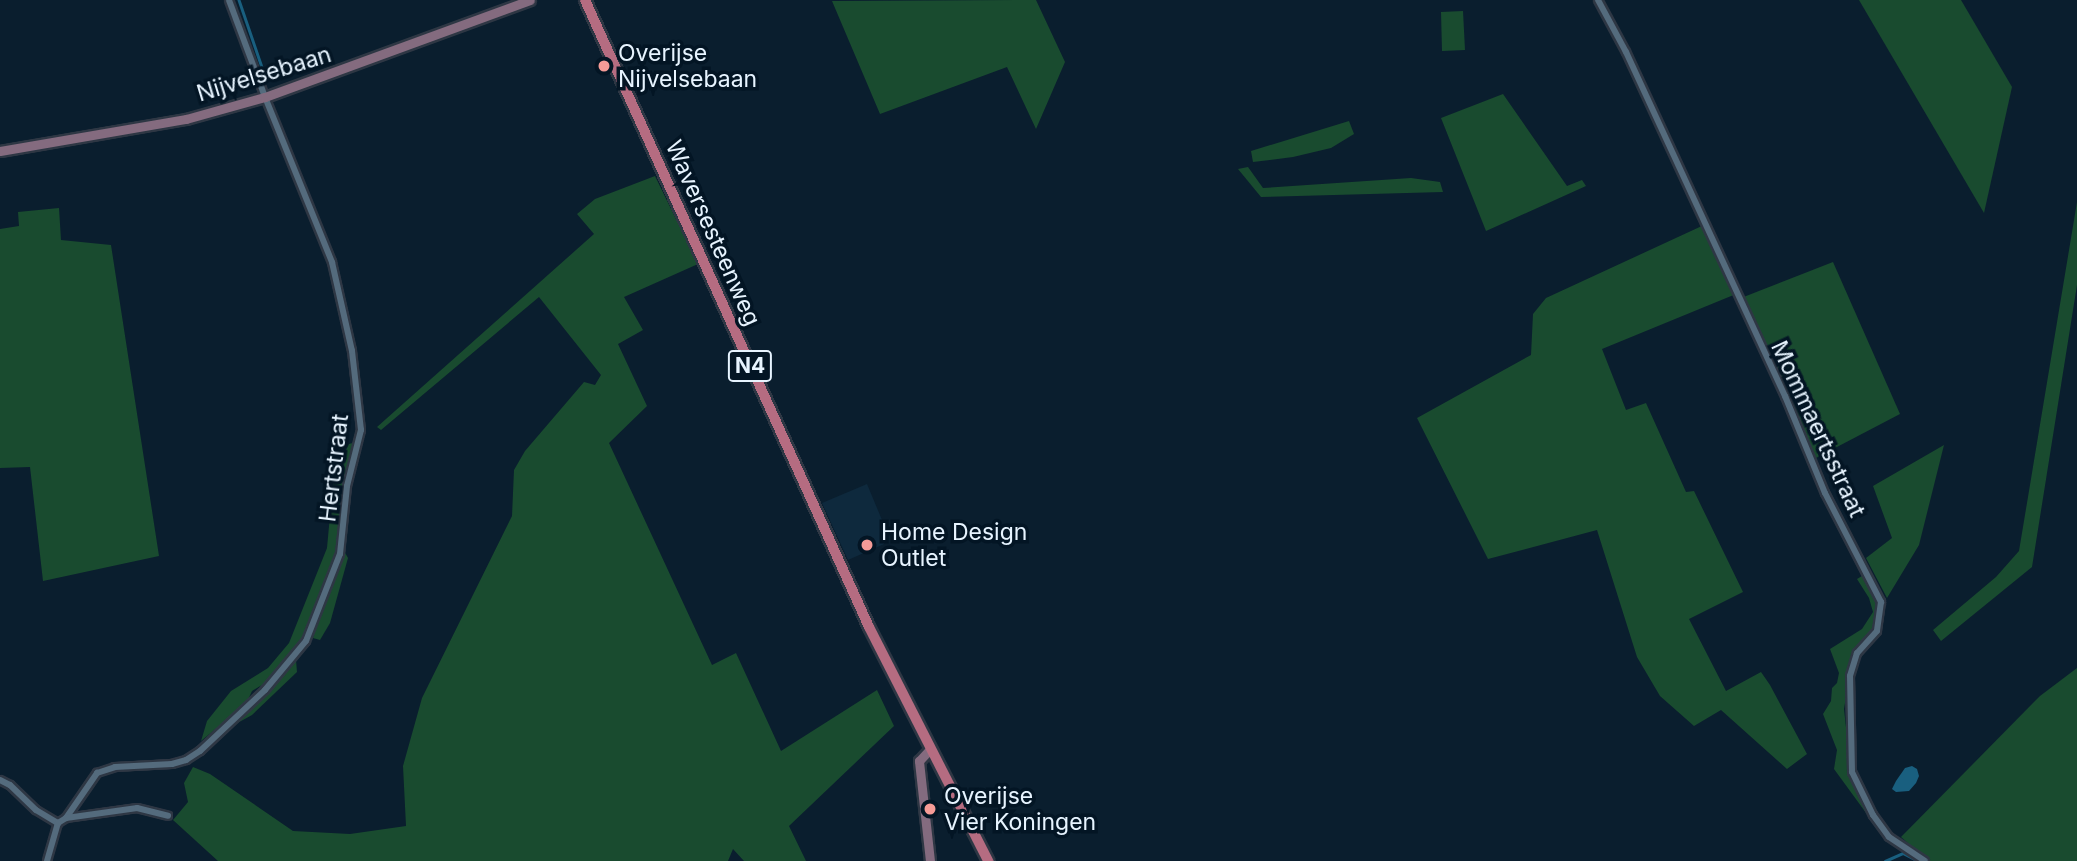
<!DOCTYPE html>
<style>
body{margin:0}
#map{position:relative;width:2077px;height:861px;overflow:hidden;background:#0a1e2e;font-family:Inter,sans-serif}
div>[style]{position:absolute}
.built>*{inset:0;background:#0e293d}
.green>*{inset:0;background:#194b2f}
.water>*{inset:0;background:#195f7f}
.stream>*{height:2.5px;margin:-1.25px;padding:0 1.25px;transform-origin:1.25px;border-radius:1.25px;background:#195f7f}
.roads{filter:drop-shadow(2px 0 #2e3744) drop-shadow(-2px 0 #2e3744) drop-shadow(0 2px #2e3744) drop-shadow(0 -2px #2e3744)}
.street>*{height:6px;margin:-3px;padding:0 3px;transform-origin:3px;border-radius:3px;background:#546b7d}
.secondary>*{height:9px;margin:-4.5px;padding:0 4.5px;transform-origin:4.5px;border-radius:4.5px;background:#846b7f}
.primary>*{height:10px;margin:-5px;padding:0 5px;transform-origin:5px;border-radius:5px;background:#b56c81}
.dots>*{width:19px;height:19px;translate:-50% -50%;box-sizing:border-box;border:4px solid #031524;border-radius:50%}
span{translate:-50% -50%;white-space:nowrap;text-align:center;line-height:1.15;-webkit-text-stroke:7px #031524;paint-order:stroke}
.shield-label span{padding:2px 5px;background:#031524;border:2px solid;border-radius:5px;-webkit-text-stroke-width:0}
.shield-label{font-size:21px;color:#e7f4ff;font-weight:700}
.poi-label{font-size:23px;color:#e7f4ff}
.left{translate:0 -50%;text-align:left}
.street-label{font-size:23px;color:#e7f4ff}
</style>
<div id="map">
<div class="built">
<i style="clip-path:polygon(867px 484px,887px 532px,884px 544px,848px 560px,822px 503px)"></i>
</div>
<div class="green">
<i style="clip-path:polygon(1036px 0,1065px 62px,1036px 129px,1007px 67px,880px 114px,832px 1px)"></i>
<i style="clip-path:polygon(1859px 0,1961px 0,2012px 87px,1984px 213px)"></i>
<i style="clip-path:polygon(1463px 11px,1465px 50px,1442px 51px,1441px 12px)"></i>
<i style="clip-path:polygon(1503px 94px,1567px 186px,1582px 180px,1586px 186px,1486px 231px,1441px 118px)"></i>
<i style="clip-path:polygon(1349px 121px,1354px 134px,1331px 148px,1293px 157px,1253px 162px,1251px 151px)"></i>
<i style="clip-path:polygon(1248px 167px,1263px 188px,1411px 178px,1440px 182px,1443px 192px,1261px 197px,1238px 169px)"></i>
<i style="clip-path:polygon(655px 176px,698px 264px,624px 297px,643px 330px,618px 344px,647px 406px,609px 443px,712px 665px,736px 653px,781px 751px,877px 690px,894px 726px,789px 826px,806px 861px,744px 861px,733px 849px,728px 861px,218px 861px,173px 820px,188px 802px,184px 783px,193px 767px,210px 774px,293px 831px,350px 834px,406px 826px,403px 766px,422px 698px,512px 516px,514px 470px,525px 451px,584px 382px,595px 385px,601px 375px,539px 297px,381px 430px,377px 427px,594px 234px,577px 214px,595px 199px)"></i>
<i style="clip-path:polygon(2077px 202px,2077px 285px,2032px 567px,1941px 641px,1933px 630px,1996px 577px,2019px 551px)"></i>
<i style="clip-path:polygon(59px 208px,61px 240px,111px 245px,159px 556px,43px 581px,30px 467px,0 468px,0 229px,19px 226px,18px 212px)"></i>
<i style="clip-path:polygon(1704px 225px,1736px 294px,1602px 349px,1626px 410px,1646px 403px,1686px 492px,1694px 491px,1743px 592px,1689px 619px,1726px 691px,1761px 672px,1770px 685px,1807px 754px,1787px 769px,1721px 710px,1694px 726px,1660px 696px,1637px 657px,1597px 530px,1488px 559px,1417px 418px,1531px 355px,1533px 314px,1546px 298px)"></i>
<i style="clip-path:polygon(1833px 262px,1900px 414px,1814px 459px,1741px 298px)"></i>
<i style="clip-path:polygon(356px 442px,344px 486px,338px 553px,307px 634px,267px 682px,252px 691px,246px 704px,201px 741px,207px 721px,231px 691px,268px 668px,289px 643px,327px 548px,333px 483px,337px 468px,349px 444px)"></i>
<i style="clip-path:polygon(1944px 445px,1919px 545px,1887px 598px,1866px 558px,1892px 538px,1873px 486px)"></i>
<i style="clip-path:polygon(344px 551px,348px 558px,330px 623px,320px 640px,313px 638px,316px 623px)"></i>
<i style="clip-path:polygon(1867px 573px,1881px 602px,1875px 629px,1853px 654px,1844px 709px,1851px 772px,1871px 815px,1869px 817px,1834px 769px,1837px 750px,1823px 714px,1831px 701px,1832px 688px,1837px 683px,1839px 673px,1830px 649px,1862px 629px,1873px 612px,1869px 598px,1857px 579px)"></i>
<i style="clip-path:polygon(296px 660px,297px 672px,252px 715px,232px 726px)"></i>
<i style="clip-path:polygon(2077px 668px,2077px 861px,1928px 861px,1901px 837px,2040px 696px)"></i>
</div>
<div class="water">
<i style="clip-path:polygon(1912px 766px,1917px 769px,1919px 776px,1916px 783px,1909px 791px,1896px 792px,1892px 789px,1896px 781px,1905px 768px)"></i>
</div>
<div class="stream">
<i style="left:239px;top:0;width:80px;rotate:71.1deg"></i>
<i style="left:0;top:776px;width:14px;rotate:25deg"></i>
<i style="left:13px;top:782px;width:17px;rotate:50deg"></i>
<i style="left:1885px;top:861px;width:20px;rotate:-24deg"></i>
<i style="left:1903px;top:853px;width:18px;rotate:27deg"></i>
</div>
<div class="roads">
<div class="street">
<i style="left:1598px;top:0;width:59px;rotate:61.7deg"></i>
<i style="left:1626px;top:52px;width:379px;rotate:65.2deg"></i>
<i style="left:1785px;top:396px;width:105px;rotate:67.6deg"></i>
<i style="left:1825px;top:493px;width:123px;rotate:62.8deg"></i>
<i style="left:1881px;top:602px;width:29px;rotate:98deg"></i>
<i style="left:1877px;top:631px;width:30px;rotate:132deg"></i>
<i style="left:1857px;top:653px;width:24px;rotate:107deg"></i>
<i style="left:1850px;top:676px;width:96px;rotate:88.8deg"></i>
<i style="left:1852px;top:772px;width:48px;rotate:64deg"></i>
<i style="left:1873px;top:815px;width:27px;rotate:54deg"></i>
<i style="left:1889px;top:837px;width:43px;rotate:33.7deg"></i>
<i style="left:0;top:780px;width:11px;rotate:27deg"></i>
<i style="left:10px;top:785px;width:36px;rotate:44deg"></i>
<i style="left:36px;top:810px;width:26px;rotate:31deg"></i>
<i style="left:66px;top:818px;width:55px;rotate:-55.4deg"></i>
<i style="left:97px;top:773px;width:19px;rotate:-18deg"></i>
<i style="left:115px;top:767px;width:57px;rotate:-3deg"></i>
<i style="left:172px;top:764px;width:15px;rotate:-16deg"></i>
<i style="left:186px;top:760px;width:17px;rotate:-33deg"></i>
<i style="left:200px;top:751px;width:89px;rotate:-43.2deg"></i>
<i style="left:265px;top:690px;width:64px;rotate:-50.1deg"></i>
<i style="left:306px;top:641px;width:93px;rotate:-68.7deg"></i>
<i style="left:340px;top:554px;width:68px;rotate:-84.1deg"></i>
<i style="left:347px;top:486px;width:58px;rotate:-76deg"></i>
<i style="left:361px;top:430px;width:80px;rotate:-96.5deg"></i>
<i style="left:352px;top:351px;width:91px;rotate:-102.7deg"></i>
<i style="left:332px;top:262px;width:178px;rotate:-112.1deg"></i>
<i style="left:265px;top:97px;width:103px;rotate:-110.4deg"></i>
<i style="left:58px;top:823px;width:9px;rotate:-32deg"></i>
<i style="left:66px;top:818px;width:72px;rotate:-8deg"></i>
<i style="left:137px;top:808px;width:32px;rotate:14deg"></i>
<i style="left:47px;top:861px;width:40px;rotate:-74deg"></i>
</div>
<div class="secondary">
<i style="left:0;top:151px;width:189px;rotate:-9.8deg"></i>
<i style="left:186px;top:119px;width:82px;rotate:-15.6deg"></i>
<i style="left:265px;top:97px;width:282px;rotate:-20.1deg"></i>
<i style="left:930px;top:861px;width:101px;rotate:-96.3deg"></i>
<i style="left:919px;top:761px;width:16px;rotate:-47deg"></i>
</div>
<div class="primary">
<i style="left:585px;top:0;width:688px;rotate:65.63deg"></i>
<i style="left:869px;top:627px;width:263px;rotate:63deg"></i>
</div>
</div>
<div class="dots">
<i style="left:604px;top:66px;background:#f59b97"></i>
<i style="left:867px;top:545px;background:#f59b97"></i>
<i style="left:930px;top:809px;background:#f59b97"></i>
</div>
<div class="shield-label">
<span style="left:750px;top:366px">N4</span>
</div>
<div class="poi-label">
<span class="left" style="left:618px;top:66px">Overijse<br>Nijvelsebaan</span>
<span class="left" style="left:881px;top:545px">Home Design<br>Outlet</span>
<span class="left" style="left:944px;top:809px">Overijse<br>Vier Koningen</span>
</div>
<div class="street-label">
<span style="left:264px;top:74px;rotate:-17deg">Nijvelsebaan</span>
<span style="left:713px;top:233px;rotate:66deg">Waversesteenweg</span>
<span style="left:1818px;top:429px;rotate:65deg">Mommaertsstraat</span>
<span style="left:334px;top:468px;rotate:-83deg">Hertstraat</span>
</div>
</div>
